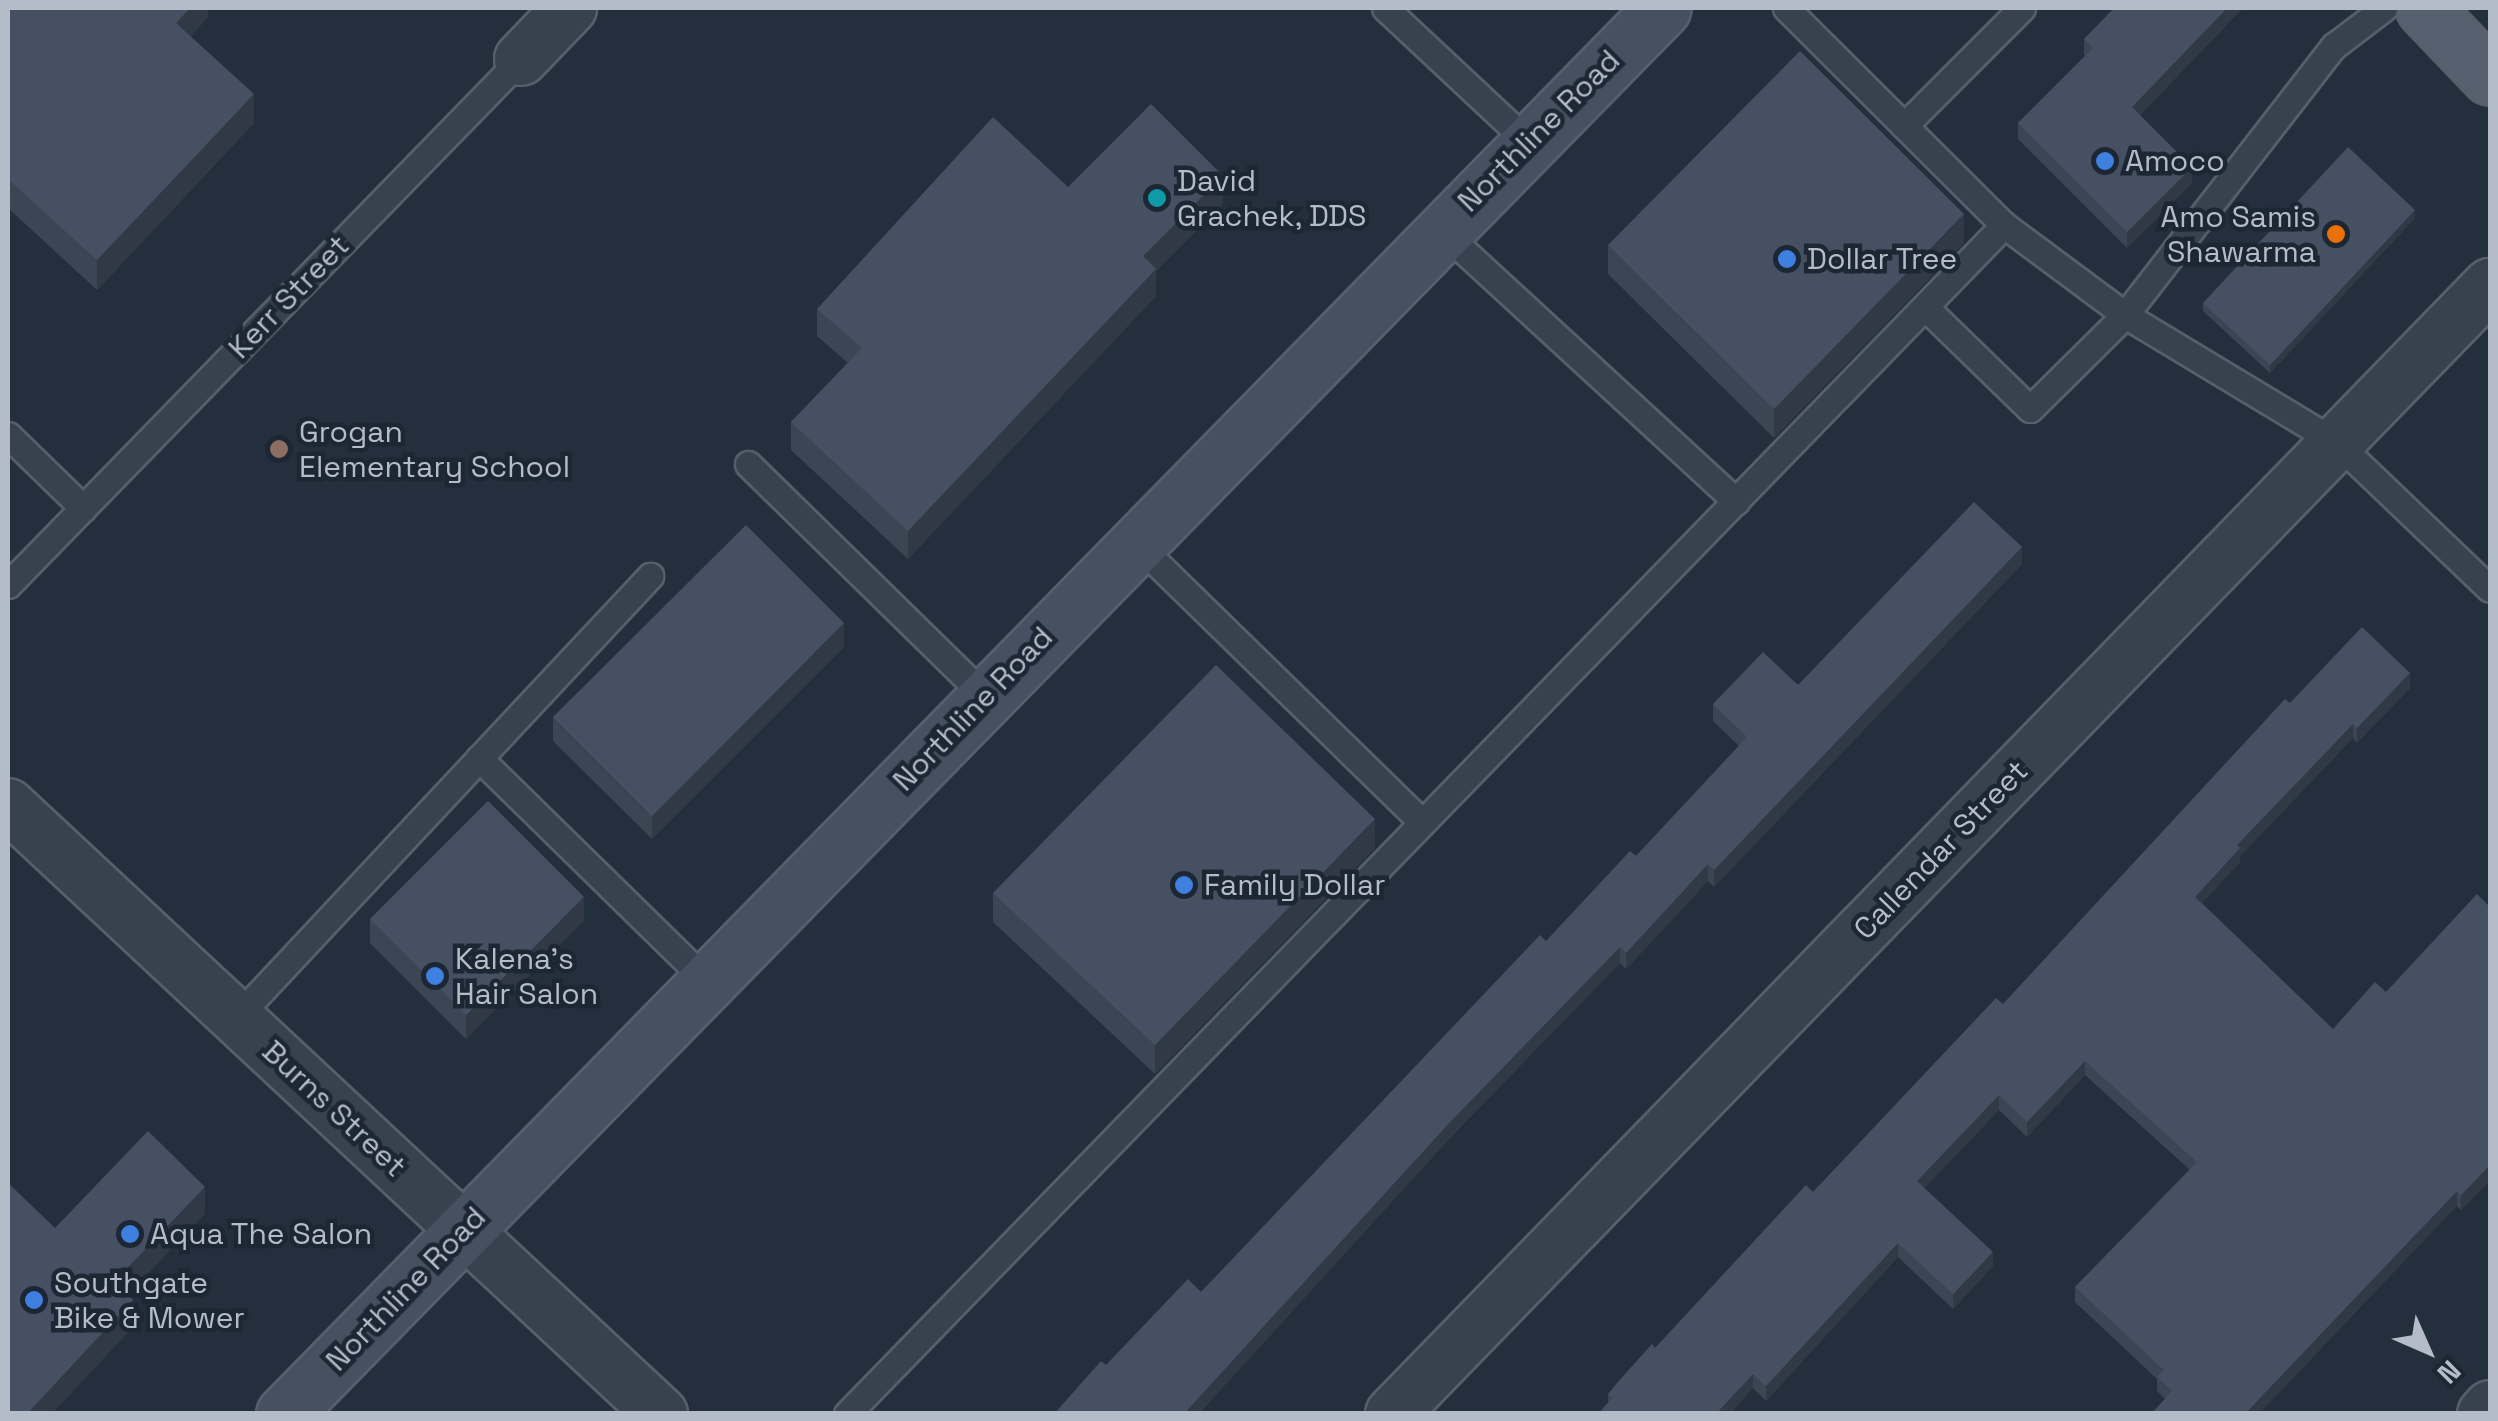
<!DOCTYPE html>
<style>
body{margin:0}
#map{position:relative;width:2498px;height:1421px;overflow:hidden;background:#242f3e;font-family:"Space Grotesk",sans-serif}
div>[style]{position:absolute}
.roads{filter:drop-shadow(2px 0 #565f6c) drop-shadow(-2px 0 #565f6c) drop-shadow(0 2px #565f6c) drop-shadow(0 -2px #565f6c)}
.lane>*{height:25px;margin:-12.5px;padding:0 12.5px;transform-origin:12.5px;border-radius:12.5px;background:#38414e}
.street>*{height:52px;margin:-26px;padding:0 26px;transform-origin:26px;border-radius:26px;background:#38414e}
.secondary>*{height:55px;margin:-27.5px;padding:0 27.5px;transform-origin:27.5px;border-radius:27.5px;background:#465061}
.primary>*{height:55px;margin:-27.5px;padding:0 27.5px;transform-origin:27.5px;border-radius:27.5px;background:#56606e}
.wall>*{inset:0;background:#3b4654}
.shaded-wall>*{inset:0;background:#303945}
.building>*{inset:0;background:#455162}
.dots>*{width:28px;height:28px;translate:-50% -50%;box-sizing:border-box;border:5px solid #1d2633;border-radius:50%}
span{translate:-50% -50%;white-space:nowrap;text-align:center;line-height:1.15;-webkit-text-stroke:9px #1d2633;paint-order:stroke}
.street-label{font-size:30px;color:#b4bcc9}
.poi-label{font-size:30px;color:#b4bcc9}
.left{translate:0 -50%;text-align:left}
.right{translate:-100% -50%;text-align:right}
.frame{position:absolute;inset:0;border:10px solid #b4bcc9;pointer-events:none}
.north{position:absolute;left:2378px;top:1301px;width:100px;height:100px;-webkit-text-stroke:8px #1d2633;paint-order:stroke;rotate:135deg;font-size:28px;font-weight:700;line-height:40px;text-align:center;color:#b4bcc9}
.north::after{content:'';display:block;margin:auto;width:35px;height:45px;background:#b4bcc9;clip-path:polygon(50% 0,100% 100%,50% 72%,0 100%)}
</style>
<div id="map">
<div class="roads">
<div class="lane">
<i style="left:1385px;top:8px;width:196px;rotate:43.1deg"></i>
<i style="left:1786px;top:8px;width:308px;rotate:44.9deg"></i>
<i style="left:2004px;top:225px;width:151px;rotate:36.6deg"></i>
<i style="left:2125px;top:315px;width:248px;rotate:31.1deg"></i>
<i style="left:2337px;top:443px;width:211px;rotate:43.7deg"></i>
<i style="left:1904px;top:126px;width:167px;rotate:-45deg"></i>
<i style="left:1441px;top:230px;width:401px;rotate:42.6deg"></i>
<i style="left:1925px;top:307px;width:146px;rotate:44.2deg"></i>
<i style="left:2030px;top:409px;width:134px;rotate:-44.7deg"></i>
<i style="left:2125px;top:315px;width:341px;rotate:-52.2deg"></i>
<i style="left:2334px;top:46px;width:63px;rotate:-37.2deg"></i>
<i style="left:8px;top:435px;width:105px;rotate:44.2deg"></i>
<i style="left:748px;top:464px;width:332px;rotate:44.4deg"></i>
<i style="left:1136px;top:543px;width:400px;rotate:44.3deg"></i>
<i style="left:8px;top:585px;width:735px;rotate:-45.72deg"></i>
<i style="left:479px;top:758px;width:319px;rotate:44.4deg"></i>
<i style="left:236px;top:1018px;width:606px;rotate:-46.87deg"></i>
<i style="left:847px;top:1414px;width:1659px;rotate:-45.78deg"></i>
</div>
<div class="street">
<i style="left:521px;top:59px;width:71px;rotate:-46.1deg"></i>
<i style="left:8px;top:805px;width:893px;rotate:43deg"></i>
<i style="left:1392px;top:1414px;width:1575px;rotate:-45.8deg"></i>
<i style="left:2484px;top:1414px;width:9px;rotate:-49deg"></i>
</div>
<div class="secondary">
<i style="left:284px;top:1414px;width:1969px;rotate:-45.56deg"></i>
</div>
<div class="primary">
<i style="left:2424px;top:8px;width:95px;rotate:46.3deg"></i>
</div>
</div>
<div class="wall">
<i style="clip-path:polygon(8px 8px,208px 8px,208px 17px,191px 36px,254px 123px,97px 290px,8px 208px)"></i>
<i style="clip-path:polygon(2243px 8px,2140px 115px,2192px 183px,2127px 248px,2018px 139px,2018px 123px,2085px 56px,2084px 55px,2084px 39px)"></i>
<i style="clip-path:polygon(1223px 204px,1156px 271px,1156px 296px,908px 559px,791px 450px,791px 422px,848px 363px,817px 336px,817px 309px)"></i>
<i style="clip-path:polygon(2415px 218px,2270px 373px,2203px 311px,2203px 303px)"></i>
<i style="clip-path:polygon(1964px 243px,1774px 438px,1608px 274px,1608px 245px)"></i>
<i style="clip-path:polygon(2022px 564px,1714px 887px,1708px 881px,1626px 969px,1620px 963px,1451px 1137px,1106px 1365px,1201px 1292px,1546px 941px,1636px 856px,1739px 746px,1713px 721px,1713px 704px,1798px 685px)"></i>
<i style="clip-path:polygon(844px 647px,652px 839px,553px 741px,553px 717px)"></i>
<i style="clip-path:polygon(2410px 688px,2357px 743px,2353px 738px,2240px 856px,2240px 862px,2202px 903px,2333px 1029px,2386px 992px,2490px 907px,2490px 1180px,2461px 1210px,2457px 1206px,2165px 1399px,2157px 1391px,2157px 1379px,2075px 1302px,2075px 1287px,2190px 1170px,2085px 1075px,2027px 1137px,1999px 1110px,1924px 1188px,1993px 1266px,1953px 1309px,1898px 1257px,1766px 1401px,1753px 1388px,1608px 1402px,1608px 1394px,2003px 1004px,2290px 703px)"></i>
<i style="clip-path:polygon(1375px 848px,1155px 1074px,993px 922px,993px 893px)"></i>
<i style="clip-path:polygon(370px 919px,584px 920px,466px 1039px,370px 943px)"></i>
</div>
<div class="shaded-wall">
<i style="clip-path:polygon(190px 8px,208px 8px,208px 17px,176px 52px,176px 23px)"></i>
<i style="clip-path:polygon(2227px 8px,2243px 8px,2132px 123px,2132px 107px)"></i>
<i style="clip-path:polygon(254px 94px,254px 123px,97px 290px,97px 260px)"></i>
<i style="clip-path:polygon(2192px 167px,2192px 183px,2127px 248px,2127px 232px)"></i>
<i style="clip-path:polygon(1223px 176px,1223px 204px,1156px 271px,1156px 296px,908px 559px,908px 531px,1143px 256px)"></i>
<i style="clip-path:polygon(2415px 210px,2415px 218px,2270px 373px,2270px 365px)"></i>
<i style="clip-path:polygon(1964px 214px,1964px 243px,1774px 438px,1774px 409px)"></i>
<i style="clip-path:polygon(2022px 547px,2022px 564px,1714px 887px,1714px 870px)"></i>
<i style="clip-path:polygon(844px 623px,844px 647px,652px 839px,652px 816px)"></i>
<i style="clip-path:polygon(2410px 673px,2410px 688px,2357px 743px,2357px 728px)"></i>
<i style="clip-path:polygon(2353px 724px,2353px 738px,2240px 856px,2240px 862px,2195px 911px,2195px 897px,2237px 845px)"></i>
<i style="clip-path:polygon(1375px 819px,1375px 848px,1155px 1074px,1155px 1045px)"></i>
<i style="clip-path:polygon(1708px 864px,1708px 881px,1626px 969px,1626px 953px)"></i>
<i style="clip-path:polygon(584px 897px,584px 920px,466px 1039px,466px 1015px)"></i>
<i style="clip-path:polygon(1620px 947px,1620px 963px,1451px 1137px,1199px 1414px,1184px 1414px,1451px 1121px)"></i>
<i style="clip-path:polygon(2085px 1061px,2085px 1075px,2027px 1137px,2027px 1122px)"></i>
<i style="clip-path:polygon(1999px 1095px,1999px 1110px,1917px 1196px,1917px 1181px)"></i>
<i style="clip-path:polygon(2490px 1165px,2490px 1180px,2461px 1210px,2461px 1195px)"></i>
<i style="clip-path:polygon(205px 1187px,205px 1214px,114px 1309px,114px 1282px)"></i>
<i style="clip-path:polygon(2457px 1191px,2457px 1206px,2259px 1414px,2245px 1414px)"></i>
<i style="clip-path:polygon(1898px 1243px,1898px 1257px,1766px 1401px,1766px 1386px)"></i>
<i style="clip-path:polygon(1993px 1252px,1993px 1266px,1953px 1309px,1953px 1294px)"></i>
<i style="clip-path:polygon(133px 1300px,133px 1327px,52px 1414px,27px 1414px)"></i>
<i style="clip-path:polygon(1753px 1374px,1753px 1388px,1730px 1414px,1716px 1414px)"></i>
</div>
<div class="building">
<i style="clip-path:polygon(8px 8px,190px 8px,176px 23px,254px 94px,97px 260px,8px 179px)"></i>
<i style="clip-path:polygon(2114px 8px,2227px 8px,2132px 107px,2192px 167px,2127px 232px,2018px 123px,2093px 48px,2084px 39px)"></i>
<i style="clip-path:polygon(1800px 51px,1964px 214px,1774px 409px,1608px 245px)"></i>
<i style="clip-path:polygon(1151px 104px,1223px 176px,1143px 256px,1156px 269px,908px 531px,791px 422px,862px 348px,817px 309px,993px 117px,1068px 187px)"></i>
<i style="clip-path:polygon(2348px 147px,2415px 210px,2270px 365px,2203px 303px)"></i>
<i style="clip-path:polygon(1974px 502px,2022px 547px,1714px 870px,1708px 864px,1626px 953px,1620px 947px,1451px 1121px,1184px 1414px,1054px 1414px,1101px 1361px,1106px 1365px,1188px 1279px,1201px 1292px,1540px 935px,1546px 941px,1630px 851px,1636px 856px,1747px 737px,1713px 704px,1763px 652px,1798px 685px)"></i>
<i style="clip-path:polygon(746px 525px,844px 623px,652px 816px,553px 717px)"></i>
<i style="clip-path:polygon(2362px 627px,2410px 673px,2357px 728px,2353px 724px,2237px 845px,2240px 848px,2195px 897px,2333px 1029px,2375px 982px,2386px 992px,2477px 894px,2490px 907px,2490px 1165px,2461px 1195px,2457px 1191px,2245px 1414px,2151px 1414px,2172px 1391px,2157px 1377px,2164px 1370px,2075px 1287px,2197px 1162px,2085px 1061px,2027px 1122px,1999px 1095px,1917px 1181px,1993px 1252px,1953px 1294px,1898px 1243px,1766px 1386px,1753px 1374px,1716px 1414px,1598px 1414px,1612px 1398px,1608px 1394px,1617px 1383px,1652px 1344px,1655px 1348px,1806px 1185px,1813px 1192px,1996px 998px,2003px 1004px,2285px 699px,2290px 703px)"></i>
<i style="clip-path:polygon(1216px 665px,1375px 819px,1155px 1045px,993px 893px)"></i>
<i style="clip-path:polygon(488px 801px,584px 897px,466px 1015px,370px 919px)"></i>
<i style="clip-path:polygon(148px 1131px,205px 1187px,114px 1282px,133px 1300px,27px 1414px,8px 1414px,8px 1183px,55px 1228px)"></i>
</div>
<div class="dots">
<i style="left:2105px;top:161px;background:#3f7fe0"></i>
<i style="left:1157px;top:198px;background:#0f9aa8"></i>
<i style="left:2336px;top:234px;background:#e8710a"></i>
<i style="left:1787px;top:259px;background:#3f7fe0"></i>
<i style="left:279px;top:449px;background:#8d6e63"></i>
<i style="left:1184px;top:885px;background:#3f7fe0"></i>
<i style="left:435px;top:976px;background:#3f7fe0"></i>
<i style="left:130px;top:1234px;background:#3f7fe0"></i>
<i style="left:34px;top:1300px;background:#3f7fe0"></i>
</div>
<div class="street-label">
<span style="left:1539px;top:131px;rotate:-45deg">Northline Road</span>
<span style="left:289px;top:297px;rotate:-46deg">Kerr Street</span>
<span style="left:973px;top:709px;rotate:-46deg">Northline Road</span>
<span style="left:1941px;top:850px;rotate:-46deg">Callendar Street</span>
<span style="left:334px;top:1109px;rotate:43deg">Burns Street</span>
<span style="left:406px;top:1289px;rotate:-46deg">Northline Road</span>
</div>
<div class="poi-label">
<span class="left" style="left:2125px;top:161px">Amoco</span>
<span class="left" style="left:1177px;top:198px">David<br>Grachek, DDS</span>
<span class="right" style="left:2316px;top:234px">Amo Samis<br>Shawarma</span>
<span class="left" style="left:1807px;top:259px">Dollar Tree</span>
<span class="left" style="left:299px;top:449px">Grogan<br>Elementary School</span>
<span class="left" style="left:1204px;top:885px">Family Dollar</span>
<span class="left" style="left:455px;top:976px">Kalena's<br>Hair Salon</span>
<span class="left" style="left:150px;top:1234px">Aqua The Salon</span>
<span class="left" style="left:54px;top:1300px">Southgate<br>Bike &amp; Mower</span>
</div>
<div class="frame"></div>
<div class="north">N</div>
</div>
